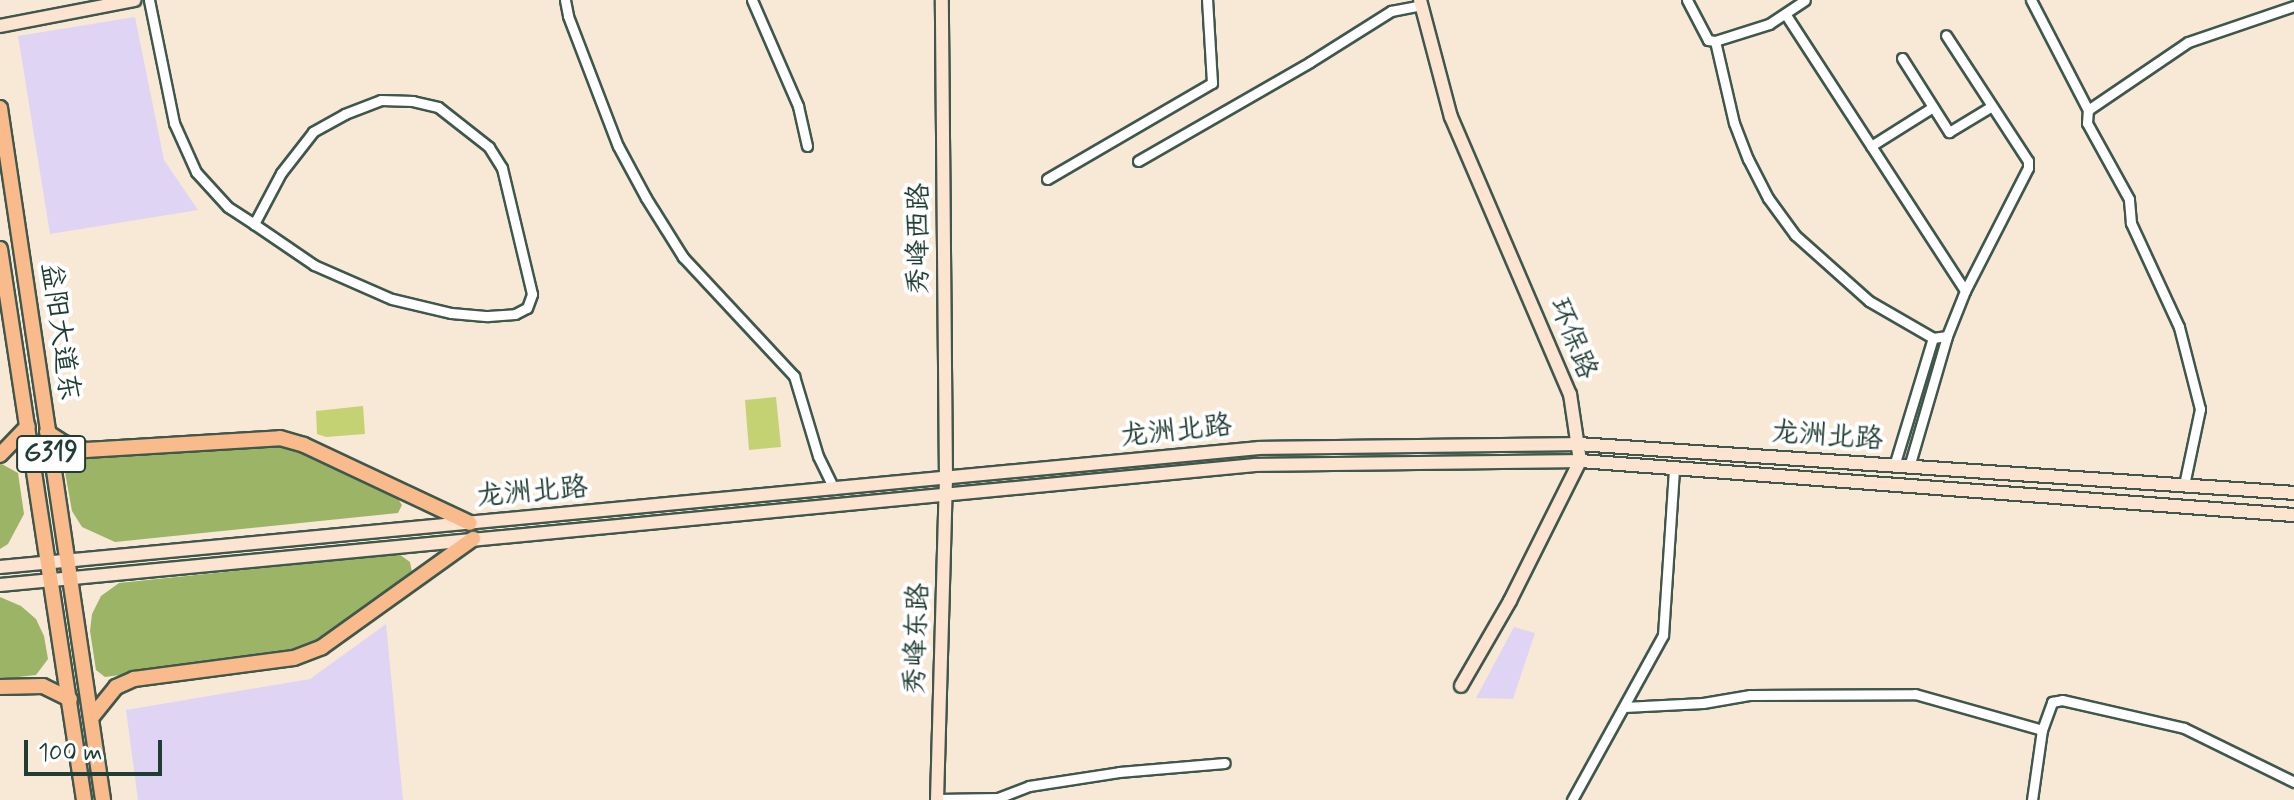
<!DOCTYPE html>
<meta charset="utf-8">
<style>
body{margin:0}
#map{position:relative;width:2294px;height:800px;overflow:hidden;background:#f7e9d5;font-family:Mynerve,"LXGW WenKai TC",sans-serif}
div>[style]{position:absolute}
.built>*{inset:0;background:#e0d4f4}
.green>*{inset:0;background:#c4d274}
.forest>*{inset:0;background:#9bb466}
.roads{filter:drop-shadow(2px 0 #3f574c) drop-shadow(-2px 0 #3f574c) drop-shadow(0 2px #3f574c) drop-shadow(0 -2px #3f574c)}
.street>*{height:9px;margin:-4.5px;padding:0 4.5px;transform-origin:4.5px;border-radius:4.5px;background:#fff}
.secondary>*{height:12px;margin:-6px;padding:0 6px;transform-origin:6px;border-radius:6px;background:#fde4d1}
.primary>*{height:14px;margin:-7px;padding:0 7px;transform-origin:7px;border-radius:7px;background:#fabb8c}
span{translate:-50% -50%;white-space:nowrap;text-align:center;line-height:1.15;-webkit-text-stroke:8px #fff;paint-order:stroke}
.shield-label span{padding:2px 6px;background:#fff;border:2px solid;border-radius:6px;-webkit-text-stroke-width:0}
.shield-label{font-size:26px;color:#1f3d34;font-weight:700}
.street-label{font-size:28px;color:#1f3d34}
.scale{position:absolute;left:24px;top:740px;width:138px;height:36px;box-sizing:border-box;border:4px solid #1f3d34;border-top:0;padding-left:10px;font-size:24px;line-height:28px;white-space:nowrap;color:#1f3d34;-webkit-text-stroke:6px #fff;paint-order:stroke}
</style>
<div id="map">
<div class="built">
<i style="clip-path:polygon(135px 17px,164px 160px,198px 210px,50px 234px,18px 36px)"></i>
<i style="clip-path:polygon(386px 624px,403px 800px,138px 800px,126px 710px,310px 679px)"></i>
<i style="clip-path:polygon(1514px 627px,1535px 633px,1513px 699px,1476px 698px)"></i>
</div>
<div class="green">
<i style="clip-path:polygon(776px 397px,781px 447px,749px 450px,745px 400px)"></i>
<i style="clip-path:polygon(363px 406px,365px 434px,326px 437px,317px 434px,316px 411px)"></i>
</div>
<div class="forest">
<i style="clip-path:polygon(282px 443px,307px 452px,398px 499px,402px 505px,398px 513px,115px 542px,82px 527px,72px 511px,65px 472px,84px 457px)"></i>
<i style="clip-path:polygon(0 463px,18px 473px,24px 514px,8px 544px,0 549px)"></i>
<i style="clip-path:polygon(399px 554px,410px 562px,412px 572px,319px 645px,296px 652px,105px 677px,96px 670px,90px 631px,92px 614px,101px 596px,119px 583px)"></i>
<i style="clip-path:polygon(0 597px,21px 606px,36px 619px,44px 636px,48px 659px,36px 675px,0 679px)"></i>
</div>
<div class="roads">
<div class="street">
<i style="left:149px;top:0;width:126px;rotate:78.5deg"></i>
<i style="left:174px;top:123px;width:54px;rotate:65.8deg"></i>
<i style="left:196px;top:172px;width:47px;rotate:47.6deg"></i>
<i style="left:228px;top:207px;width:31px;rotate:33deg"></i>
<i style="left:254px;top:224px;width:73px;rotate:34.3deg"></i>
<i style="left:314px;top:265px;width:85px;rotate:23.6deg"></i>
<i style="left:392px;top:299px;width:61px;rotate:13.3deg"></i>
<i style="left:451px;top:313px;width:37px;rotate:5deg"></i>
<i style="left:488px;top:316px;width:27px;rotate:-4deg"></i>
<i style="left:515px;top:314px;width:13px;rotate:-27deg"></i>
<i style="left:527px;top:308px;width:15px;rotate:-70deg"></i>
<i style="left:532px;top:294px;width:130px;rotate:-103.4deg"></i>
<i style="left:502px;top:168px;width:25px;rotate:-122deg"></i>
<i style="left:489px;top:147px;width:65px;rotate:-141.9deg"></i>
<i style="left:438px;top:107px;width:26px;rotate:-167deg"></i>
<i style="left:413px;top:101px;width:32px;rotate:-178deg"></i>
<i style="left:381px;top:100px;width:39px;rotate:159deg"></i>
<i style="left:345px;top:114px;width:37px;rotate:151deg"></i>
<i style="left:313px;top:132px;width:52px;rotate:128deg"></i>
<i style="left:281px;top:173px;width:58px;rotate:117.9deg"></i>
<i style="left:565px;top:0;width:16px;rotate:79deg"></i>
<i style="left:568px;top:16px;width:139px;rotate:69deg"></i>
<i style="left:618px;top:146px;width:59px;rotate:61.7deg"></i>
<i style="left:646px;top:198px;width:70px;rotate:57.9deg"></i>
<i style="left:683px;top:257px;width:163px;rotate:47deg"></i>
<i style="left:794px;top:376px;width:84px;rotate:73.3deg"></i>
<i style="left:818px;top:456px;width:37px;rotate:64deg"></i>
<i style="left:752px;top:0;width:116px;rotate:66.5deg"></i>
<i style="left:798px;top:106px;width:41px;rotate:77.3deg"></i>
<i style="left:1687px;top:0;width:45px;rotate:62.3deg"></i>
<i style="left:1708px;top:40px;width:7px;rotate:8deg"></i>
<i style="left:1715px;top:41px;width:57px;rotate:-17.5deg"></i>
<i style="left:1769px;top:24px;width:43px;rotate:-33.7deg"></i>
<i style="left:2031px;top:0;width:124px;rotate:62.6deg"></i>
<i style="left:1786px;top:15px;width:329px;rotate:57deg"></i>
<i style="left:1715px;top:41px;width:84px;rotate:77deg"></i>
<i style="left:1734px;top:123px;width:39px;rotate:69deg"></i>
<i style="left:1748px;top:159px;width:44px;rotate:62.9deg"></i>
<i style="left:1768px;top:198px;width:46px;rotate:53.9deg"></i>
<i style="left:1795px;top:235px;width:99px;rotate:41.7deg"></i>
<i style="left:1869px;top:301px;width:74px;rotate:30deg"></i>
<i style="left:1933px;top:338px;width:14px;rotate:-8deg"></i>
<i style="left:1902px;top:58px;width:88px;rotate:57.6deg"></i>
<i style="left:1949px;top:132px;width:50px;rotate:-31.2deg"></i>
<i style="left:1871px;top:146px;width:73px;rotate:-32.2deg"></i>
<i style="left:1138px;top:161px;width:198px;rotate:-29.9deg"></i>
<i style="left:1310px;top:62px;width:96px;rotate:-32.2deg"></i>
<i style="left:1391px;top:11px;width:31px;rotate:-11deg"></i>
<i style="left:1047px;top:179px;width:191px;rotate:-30.2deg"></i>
<i style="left:1212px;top:83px;width:83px;rotate:-93.4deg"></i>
<i style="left:1894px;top:466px;width:134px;rotate:-73.1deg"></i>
<i style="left:1909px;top:467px;width:136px;rotate:-73.8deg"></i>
<i style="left:1947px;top:336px;width:48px;rotate:-68.2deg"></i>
<i style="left:1965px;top:291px;width:138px;rotate:-62.9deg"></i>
<i style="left:2028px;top:168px;width:7px;rotate:-90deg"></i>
<i style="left:2028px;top:161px;width:150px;rotate:-123.1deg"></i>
<i style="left:2184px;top:485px;width:78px;rotate:-78.1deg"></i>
<i style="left:2200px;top:409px;width:85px;rotate:-104.4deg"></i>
<i style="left:2179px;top:327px;width:115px;rotate:-114.8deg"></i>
<i style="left:2131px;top:223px;width:24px;rotate:-95deg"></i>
<i style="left:2129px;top:199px;width:87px;rotate:-118.9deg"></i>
<i style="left:2087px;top:123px;width:13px;rotate:-86deg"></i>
<i style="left:2088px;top:110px;width:121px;rotate:-34.2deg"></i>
<i style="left:2188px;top:42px;width:112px;rotate:-18.8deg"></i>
<i style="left:1624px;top:707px;width:79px;rotate:-2.9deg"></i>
<i style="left:1703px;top:703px;width:48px;rotate:-9.7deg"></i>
<i style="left:1750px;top:695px;width:165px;rotate:-0.3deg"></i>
<i style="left:1915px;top:694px;width:132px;rotate:15.8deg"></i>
<i style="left:2042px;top:730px;width:30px;rotate:-70deg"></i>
<i style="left:2052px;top:702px;width:10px;rotate:-11deg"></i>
<i style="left:2062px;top:700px;width:125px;rotate:12.9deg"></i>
<i style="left:2184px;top:728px;width:123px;rotate:26.1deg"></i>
<i style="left:937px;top:799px;width:61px;rotate:-0.9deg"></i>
<i style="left:998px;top:798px;width:33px;rotate:-21deg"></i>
<i style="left:1029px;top:786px;width:91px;rotate:-8.8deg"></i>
<i style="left:1119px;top:772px;width:106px;rotate:-4.9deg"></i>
<i style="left:1572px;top:800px;width:188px;rotate:-61.1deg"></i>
<i style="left:1663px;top:635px;width:167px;rotate:-86.2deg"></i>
<i style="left:2032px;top:800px;width:71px;rotate:-81.9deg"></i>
</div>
<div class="secondary">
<i style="left:1420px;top:0;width:121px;rotate:75.2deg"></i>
<i style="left:1451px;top:117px;width:301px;rotate:66.8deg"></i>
<i style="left:1570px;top:394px;width:68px;rotate:81.5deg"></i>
<i style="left:1580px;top:461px;width:157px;rotate:116.6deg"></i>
<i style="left:1510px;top:601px;width:98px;rotate:120deg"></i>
<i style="left:0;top:26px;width:137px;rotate:-10.9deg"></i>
<i style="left:0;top:567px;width:1265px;rotate:-5.4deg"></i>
<i style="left:1259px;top:448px;width:319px;rotate:-0.7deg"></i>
<i style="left:1578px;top:444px;width:718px;rotate:3.91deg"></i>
<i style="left:0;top:585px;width:1261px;rotate:-5.46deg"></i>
<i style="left:1255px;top:465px;width:325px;rotate:-0.7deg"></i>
<i style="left:1580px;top:461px;width:716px;rotate:4.33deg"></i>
<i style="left:937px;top:800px;width:321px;rotate:-88.4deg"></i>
<i style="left:946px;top:479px;width:479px;rotate:-90.5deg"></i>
</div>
<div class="primary">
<i style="left:0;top:108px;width:700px;rotate:81.53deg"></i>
<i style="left:0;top:249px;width:557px;rotate:81.33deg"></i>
<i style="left:47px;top:432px;width:20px;rotate:33deg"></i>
<i style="left:64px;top:443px;width:23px;rotate:18deg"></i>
<i style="left:86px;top:450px;width:194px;rotate:-3.5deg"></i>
<i style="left:280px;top:438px;width:25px;rotate:16deg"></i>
<i style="left:304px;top:445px;width:183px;rotate:25.2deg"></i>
<i style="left:0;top:455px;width:40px;rotate:-46deg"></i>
<i style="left:0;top:687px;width:43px;rotate:-1.3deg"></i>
<i style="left:43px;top:686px;width:30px;rotate:26deg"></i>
<i style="left:91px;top:718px;width:40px;rotate:-51deg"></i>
<i style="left:116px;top:687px;width:20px;rotate:-24deg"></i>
<i style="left:134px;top:679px;width:161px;rotate:-7.5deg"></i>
<i style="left:294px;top:658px;width:30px;rotate:-21deg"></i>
<i style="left:322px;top:647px;width:186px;rotate:-35.6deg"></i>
</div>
</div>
<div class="shield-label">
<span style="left:51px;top:454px">G319</span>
</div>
<div class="street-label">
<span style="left:920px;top:239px;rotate:-90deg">秀峰西路</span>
<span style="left:59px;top:332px;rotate:82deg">益阳大道东</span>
<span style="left:1572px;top:339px;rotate:68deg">环保路</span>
<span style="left:1176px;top:432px;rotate:-6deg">龙洲北路</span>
<span style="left:1827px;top:437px;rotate:4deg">龙洲北路</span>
<span style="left:532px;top:493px;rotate:-5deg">龙洲北路</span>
<span style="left:918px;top:639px;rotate:-88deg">秀峰东路</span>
</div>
<div class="scale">100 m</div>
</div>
